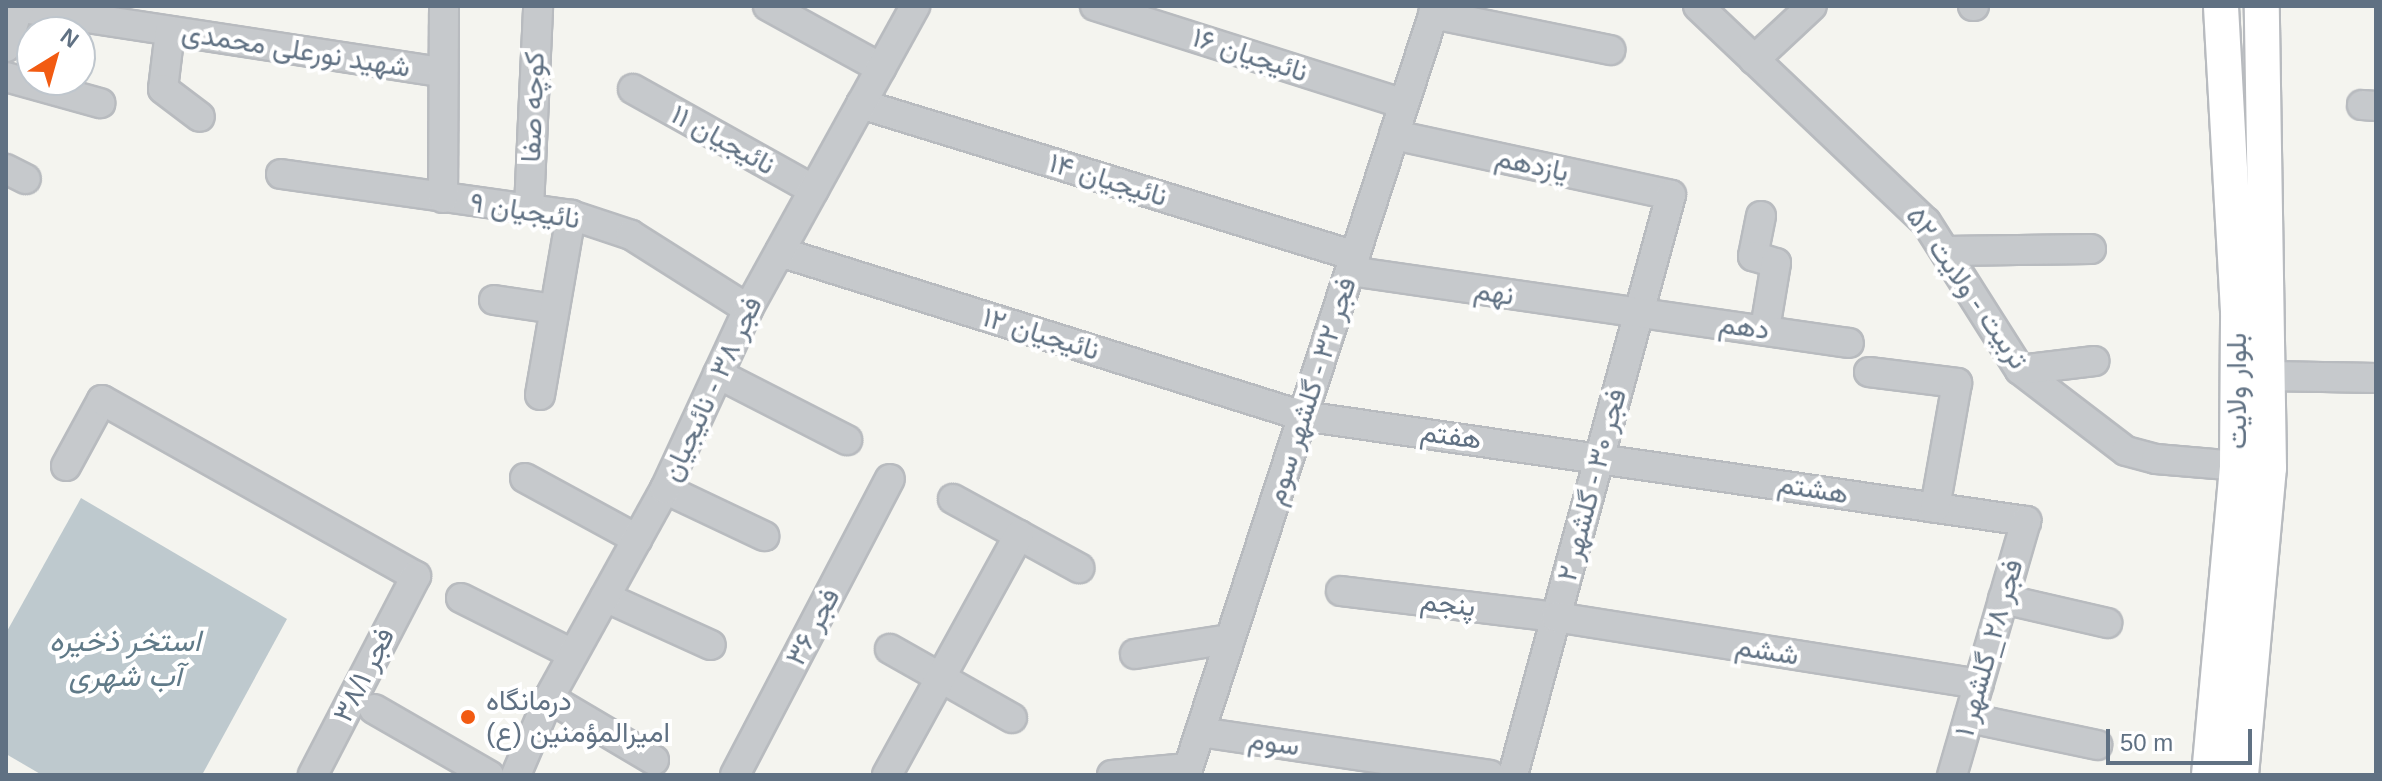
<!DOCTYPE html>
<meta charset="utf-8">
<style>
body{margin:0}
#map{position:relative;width:2382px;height:781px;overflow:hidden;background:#f4f4ef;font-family:Helvetica,Vazirmatn,sans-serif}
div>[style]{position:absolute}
.water>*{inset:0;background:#bec9ce}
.roads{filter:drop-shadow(2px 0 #b8bbbf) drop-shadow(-2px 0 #b8bbbf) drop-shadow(0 2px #b8bbbf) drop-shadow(0 -2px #b8bbbf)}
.minor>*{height:28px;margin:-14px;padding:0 14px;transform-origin:14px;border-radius:14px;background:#c6c9cc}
.major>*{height:34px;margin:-17px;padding:0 17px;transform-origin:17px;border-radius:17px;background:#fff}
.dots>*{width:22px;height:22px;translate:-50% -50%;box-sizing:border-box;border:4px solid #fff;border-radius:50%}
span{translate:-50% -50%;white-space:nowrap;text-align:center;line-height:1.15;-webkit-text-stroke:8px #fff;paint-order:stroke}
.street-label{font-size:28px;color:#607183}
.poi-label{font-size:28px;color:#607183}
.left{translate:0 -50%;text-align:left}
.water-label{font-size:30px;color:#607a88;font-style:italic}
.frame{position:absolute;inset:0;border:8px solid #607183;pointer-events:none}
.north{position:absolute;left:16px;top:16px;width:80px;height:80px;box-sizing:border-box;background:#fff;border:2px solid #bfc6cd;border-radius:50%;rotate:37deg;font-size:22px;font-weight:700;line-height:32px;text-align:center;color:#607183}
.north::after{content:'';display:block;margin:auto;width:28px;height:36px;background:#f25b12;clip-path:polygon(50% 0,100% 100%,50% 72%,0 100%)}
.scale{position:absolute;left:2106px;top:729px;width:146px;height:36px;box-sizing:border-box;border:4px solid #607183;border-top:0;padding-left:10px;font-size:24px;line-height:28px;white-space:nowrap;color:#607183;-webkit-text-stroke:6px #fff;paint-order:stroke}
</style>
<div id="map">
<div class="water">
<i style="clip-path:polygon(81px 498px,287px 619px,202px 775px,42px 775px,6px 754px,6px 633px)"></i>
</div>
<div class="roads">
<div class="minor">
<i style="left:9px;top:6px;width:437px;rotate:8.7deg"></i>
<i style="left:768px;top:6px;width:129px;rotate:28.8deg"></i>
<i style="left:1095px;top:6px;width:324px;rotate:17.6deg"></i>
<i style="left:1698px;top:6px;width:314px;rotate:43.5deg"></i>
<i style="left:1926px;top:222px;width:175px;rotate:57.6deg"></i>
<i style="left:2020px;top:370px;width:133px;rotate:37.4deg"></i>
<i style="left:2126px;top:451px;width:31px;rotate:15deg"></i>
<i style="left:2156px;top:459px;width:81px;rotate:4.9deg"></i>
<i style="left:1973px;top:6px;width:1px"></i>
<i style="left:1433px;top:14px;width:181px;rotate:11.5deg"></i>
<i style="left:170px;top:31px;width:58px;rotate:96.9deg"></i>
<i style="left:163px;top:89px;width:46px;rotate:37.1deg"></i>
<i style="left:6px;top:47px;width:43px;rotate:-72.4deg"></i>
<i style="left:1754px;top:60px;width:79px;rotate:-43deg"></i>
<i style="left:6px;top:77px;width:98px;rotate:15.5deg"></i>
<i style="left:633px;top:89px;width:207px;rotate:29.2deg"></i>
<i style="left:861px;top:104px;width:517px;rotate:17.1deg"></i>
<i style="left:2362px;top:105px;width:14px;rotate:4deg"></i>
<i style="left:1394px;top:135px;width:283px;rotate:12.2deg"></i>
<i style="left:1671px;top:195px;width:601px;rotate:105.24deg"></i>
<i style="left:6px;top:169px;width:22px;rotate:27deg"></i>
<i style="left:281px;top:174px;width:293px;rotate:8deg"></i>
<i style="left:571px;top:215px;width:63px;rotate:18.4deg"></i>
<i style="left:631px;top:235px;width:138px;rotate:32.3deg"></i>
<i style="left:443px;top:198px;width:192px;rotate:-89.7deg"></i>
<i style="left:529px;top:208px;width:202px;rotate:-87.4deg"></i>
<i style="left:1761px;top:216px;width:41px;rotate:101.3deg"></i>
<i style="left:1753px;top:256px;width:24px;rotate:17deg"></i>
<i style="left:1776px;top:263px;width:67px;rotate:99.5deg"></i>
<i style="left:1945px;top:251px;width:146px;rotate:-0.8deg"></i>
<i style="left:780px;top:252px;width:548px;rotate:17.41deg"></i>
<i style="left:1303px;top:416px;width:731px;rotate:8.26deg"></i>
<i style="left:2026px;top:521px;width:265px;rotate:106.2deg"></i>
<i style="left:1350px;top:271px;width:504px;rotate:8.21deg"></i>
<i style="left:494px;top:300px;width:61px;rotate:8.5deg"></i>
<i style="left:2020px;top:370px;width:75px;rotate:-6.9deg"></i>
<i style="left:1869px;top:372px;width:89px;rotate:7.1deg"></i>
<i style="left:1957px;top:383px;width:127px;rotate:100deg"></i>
<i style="left:718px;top:374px;width:145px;rotate:27.1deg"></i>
<i style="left:2269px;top:376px;width:107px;rotate:1.1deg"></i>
<i style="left:540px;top:395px;width:183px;rotate:-80.2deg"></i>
<i style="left:66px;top:466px;width:75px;rotate:-61.4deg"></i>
<i style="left:102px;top:400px;width:360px;rotate:29.3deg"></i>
<i style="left:416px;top:576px;width:224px;rotate:117.4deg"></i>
<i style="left:525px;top:478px;width:128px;rotate:28.6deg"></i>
<i style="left:665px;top:489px;width:110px;rotate:25.4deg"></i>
<i style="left:953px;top:499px;width:144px;rotate:28.7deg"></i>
<i style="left:1341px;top:591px;width:217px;rotate:6.9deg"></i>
<i style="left:1556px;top:617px;width:428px;rotate:9deg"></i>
<i style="left:605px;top:597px;width:116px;rotate:24.4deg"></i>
<i style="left:461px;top:598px;width:125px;rotate:26.6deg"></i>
<i style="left:2003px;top:599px;width:107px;rotate:13deg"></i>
<i style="left:890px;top:649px;width:140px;rotate:29.5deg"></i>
<i style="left:1135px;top:654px;width:96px;rotate:-9deg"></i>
<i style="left:549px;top:698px;width:122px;rotate:30.6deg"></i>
<i style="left:374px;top:709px;width:133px;rotate:29.9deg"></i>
<i style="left:1969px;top:718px;width:131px;rotate:11.9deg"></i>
<i style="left:1200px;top:732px;width:293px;rotate:8.4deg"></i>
<i style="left:516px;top:775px;width:84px;rotate:-66.8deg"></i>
<i style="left:549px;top:698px;width:239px;rotate:-61deg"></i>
<i style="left:665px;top:489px;width:198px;rotate:-65.2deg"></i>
<i style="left:748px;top:309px;width:346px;rotate:-61.1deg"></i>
<i style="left:735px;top:775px;width:334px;rotate:-62.4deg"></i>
<i style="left:887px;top:775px;width:274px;rotate:-61.2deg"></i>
<i style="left:1112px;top:775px;width:76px;rotate:-5.3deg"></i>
<i style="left:1186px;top:775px;width:809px;rotate:-71.99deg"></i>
</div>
<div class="major">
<i style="left:2209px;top:775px;width:310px;rotate:-84.8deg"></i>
<i style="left:2237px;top:466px;width:155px;rotate:-89.6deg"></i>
<i style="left:2238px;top:311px;width:305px;rotate:-93.2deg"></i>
<i style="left:2241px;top:775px;width:308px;rotate:-84.8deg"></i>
<i style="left:2269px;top:468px;width:462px;rotate:-90.9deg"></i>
</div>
</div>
<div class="dots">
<i style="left:468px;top:717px;background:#f25b12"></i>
</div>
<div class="street-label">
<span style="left:296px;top:50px;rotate:9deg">شهید نورعلی محمدی</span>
<span style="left:1250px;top:55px;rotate:18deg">نائیجیان ۱۶</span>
<span style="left:533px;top:107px;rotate:-88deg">کوچه صفا</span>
<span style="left:723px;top:140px;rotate:29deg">نائیجیان ۱۱</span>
<span style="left:1532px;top:165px;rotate:12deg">یازدهم</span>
<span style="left:1108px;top:180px;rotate:17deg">نائیجیان ۱۴</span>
<span style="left:525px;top:211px;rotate:9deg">نائیجیان ۹</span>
<span style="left:1967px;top:288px;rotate:55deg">تربیت - ولایت ۵۲</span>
<span style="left:1494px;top:293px;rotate:9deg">نهم</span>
<span style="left:1744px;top:327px;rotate:7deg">دهم</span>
<span style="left:1041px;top:334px;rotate:17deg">نائیجیان ۱۲</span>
<span style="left:712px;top:389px;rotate:-65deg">فجر ۳۸ - نائیجیان</span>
<span style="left:1311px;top:391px;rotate:-72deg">فجر ۳۲ - گلشهر سوم</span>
<span style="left:2237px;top:391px;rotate:-90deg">بلوار ولایت</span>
<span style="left:1451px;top:436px;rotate:8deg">هفتم</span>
<span style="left:1592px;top:485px;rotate:-75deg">فجر ۳۰ - گلشهر ۲</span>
<span style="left:1813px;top:489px;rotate:9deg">هشتم</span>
<span style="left:1448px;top:604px;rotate:7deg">پنجم</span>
<span style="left:813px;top:627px;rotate:-62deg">فجر ۳۶</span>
<span style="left:1989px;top:648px;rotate:-74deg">فجر ۲۸_گلشهر ۱</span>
<span style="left:1767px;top:651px;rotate:9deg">ششم</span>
<span style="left:364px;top:675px;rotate:-63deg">فجر ۳۸/۱</span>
<span style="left:1274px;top:743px;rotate:8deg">سوم</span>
</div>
<div class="poi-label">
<span class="left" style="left:486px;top:717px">درمانگاه<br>امیرالمؤمنین (ع)</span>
</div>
<div class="water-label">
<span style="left:125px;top:658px">استخر ذخیره<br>آب شهری</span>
</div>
<div class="frame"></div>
<div class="north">N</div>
<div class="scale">50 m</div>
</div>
